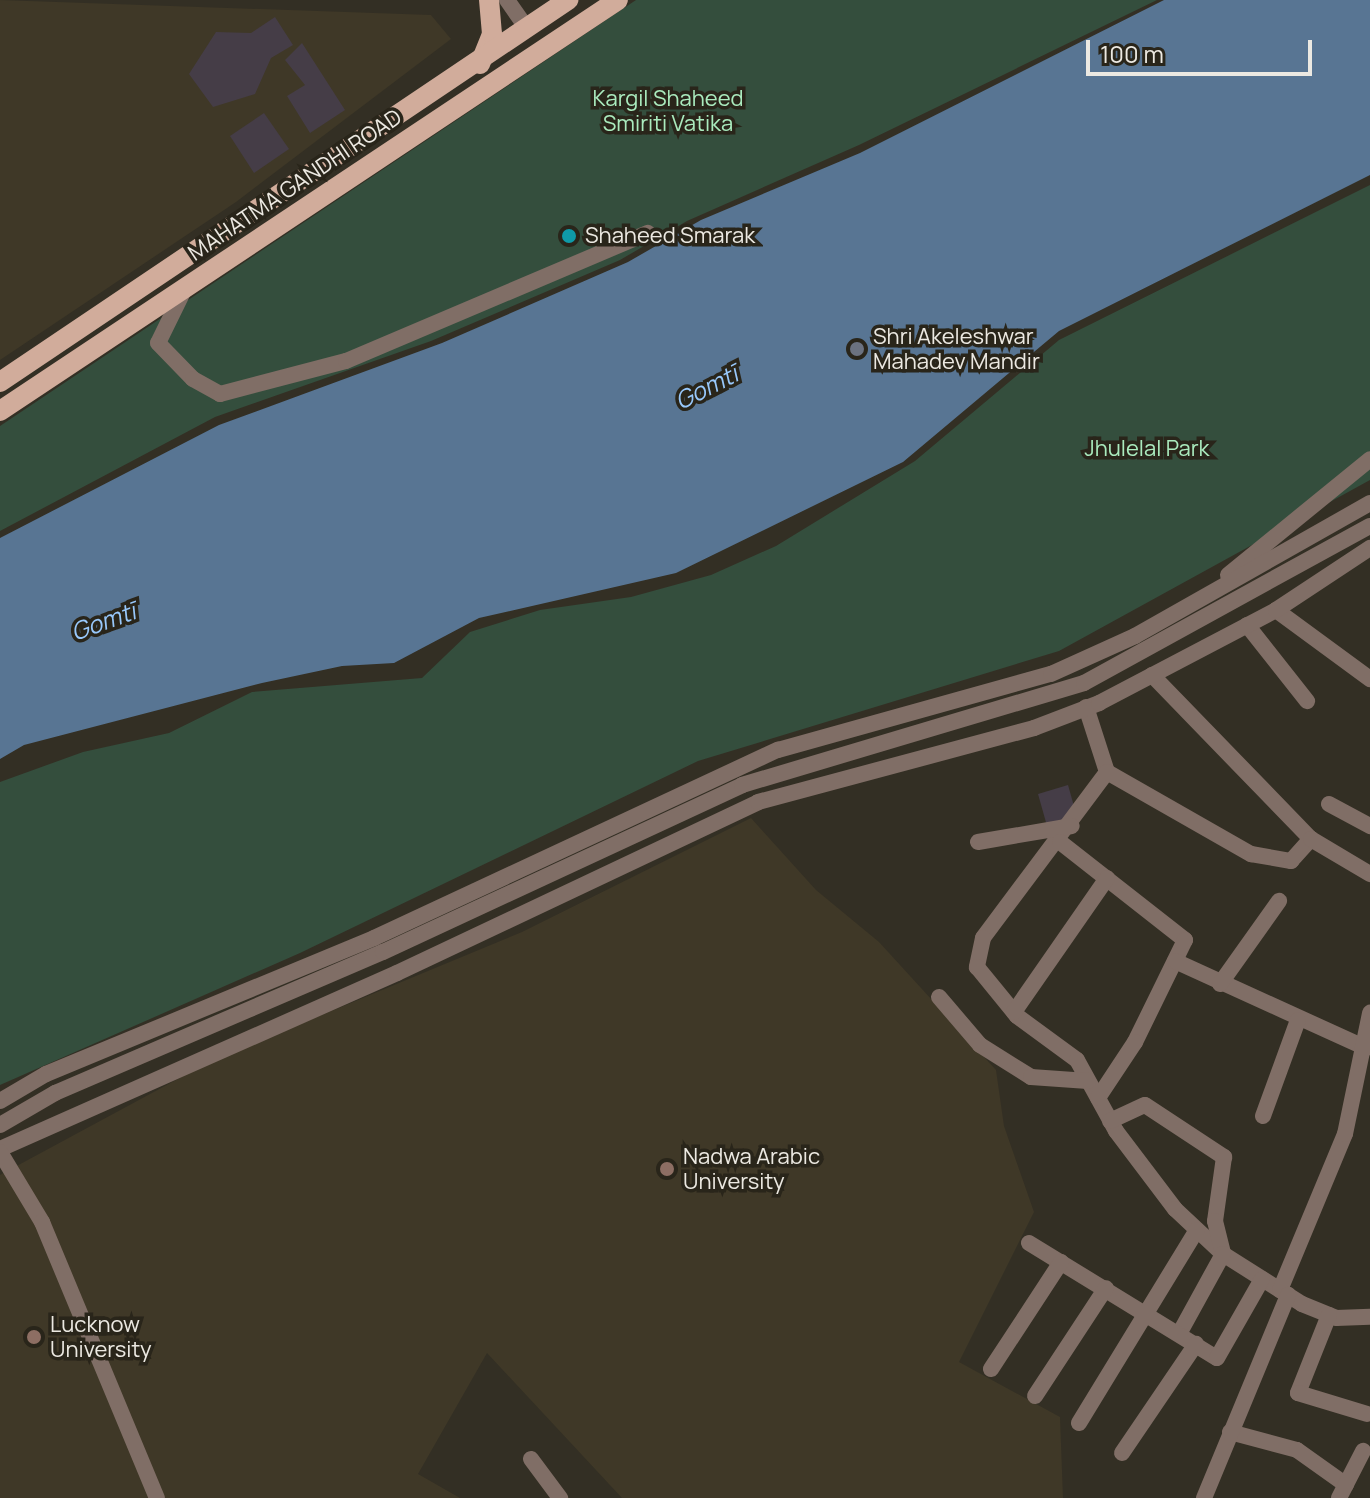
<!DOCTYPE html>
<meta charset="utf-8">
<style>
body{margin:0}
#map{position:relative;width:1370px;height:1498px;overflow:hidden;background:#332f24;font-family:Manrope,sans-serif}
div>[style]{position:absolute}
.built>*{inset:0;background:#3f3827}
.green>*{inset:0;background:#344e3d}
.water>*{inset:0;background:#587593}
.building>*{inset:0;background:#453d47}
.minor>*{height:16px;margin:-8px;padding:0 8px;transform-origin:8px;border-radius:8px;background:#806e66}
.tertiary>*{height:16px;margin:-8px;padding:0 8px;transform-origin:8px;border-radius:8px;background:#806e66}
.primary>*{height:20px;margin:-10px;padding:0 10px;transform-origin:10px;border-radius:10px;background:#d1ac9b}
.dots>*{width:22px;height:22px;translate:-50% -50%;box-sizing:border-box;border:4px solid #29251a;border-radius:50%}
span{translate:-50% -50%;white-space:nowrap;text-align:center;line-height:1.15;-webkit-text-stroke:7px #29251a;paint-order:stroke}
.park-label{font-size:22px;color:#aaebbe}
.street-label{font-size:22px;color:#ece9e2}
.poi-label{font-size:22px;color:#ece9e2}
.left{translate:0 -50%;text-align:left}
.water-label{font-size:24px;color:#98c8fb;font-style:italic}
.scale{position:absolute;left:1086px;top:40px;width:226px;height:36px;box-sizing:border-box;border:4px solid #ece9e2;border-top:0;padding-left:10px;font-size:24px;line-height:28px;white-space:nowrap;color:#ece9e2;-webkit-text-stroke:6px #29251a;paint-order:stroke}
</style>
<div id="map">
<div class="built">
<i style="clip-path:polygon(0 0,431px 15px,451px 39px,236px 202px,0 360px)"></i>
<i style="clip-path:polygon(751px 818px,816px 890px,879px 942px,996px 1070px,1004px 1126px,1034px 1212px,959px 1362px,1060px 1417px,1063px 1498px,622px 1498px,487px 1353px,418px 1474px,460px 1498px,0 1498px,0 1175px,213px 1060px,522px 932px)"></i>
</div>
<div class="green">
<i style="clip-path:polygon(636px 0,1157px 0,859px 145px,687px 221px,620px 260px,431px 341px,215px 417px,0 531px,0 426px)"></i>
<i style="clip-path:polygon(1370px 185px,1370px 480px,1059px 651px,698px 761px,300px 953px,0 1085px,0 782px,83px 752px,169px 733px,252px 692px,422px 678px,470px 632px,540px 610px,631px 597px,711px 575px,776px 546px,915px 461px,1059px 340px)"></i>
</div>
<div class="water">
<i style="clip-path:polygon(1164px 0,1370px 0,1370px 175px,1059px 331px,903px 462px,676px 573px,479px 618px,394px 663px,342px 666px,262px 683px,24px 745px,0 759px,0 538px,219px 425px,442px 343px,628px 262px,701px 220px,860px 153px)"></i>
</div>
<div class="building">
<i style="clip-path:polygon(275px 17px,293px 45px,271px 58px,255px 94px,213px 107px,189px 74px,216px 32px,251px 33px)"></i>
<i style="clip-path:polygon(302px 43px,345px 110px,310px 133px,287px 96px,305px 85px,285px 60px)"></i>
<i style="clip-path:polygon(264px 113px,289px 149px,254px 173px,230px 136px)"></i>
<i style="clip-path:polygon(1068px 785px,1077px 817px,1047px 826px,1038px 794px)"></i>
</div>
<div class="minor">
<i style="left:507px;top:0;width:35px;rotate:55deg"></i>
<i style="left:185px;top:288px;width:61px;rotate:116.1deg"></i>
<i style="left:158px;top:343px;width:50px;rotate:45.8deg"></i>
<i style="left:193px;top:379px;width:31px;rotate:29deg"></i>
<i style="left:220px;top:394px;width:130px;rotate:-14.7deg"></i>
<i style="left:346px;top:361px;width:328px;rotate:-23deg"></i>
<i style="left:1276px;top:610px;width:117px;rotate:36.3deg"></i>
<i style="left:1247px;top:625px;width:97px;rotate:51.7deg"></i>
<i style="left:1152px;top:675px;width:228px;rotate:45.9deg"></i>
<i style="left:1086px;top:707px;width:68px;rotate:72.1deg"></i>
<i style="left:1107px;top:772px;width:207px;rotate:126.8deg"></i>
<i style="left:983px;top:938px;width:30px;rotate:102deg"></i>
<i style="left:977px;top:967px;width:63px;rotate:50.8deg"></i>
<i style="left:1017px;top:1016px;width:74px;rotate:36.3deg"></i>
<i style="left:1077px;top:1060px;width:81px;rotate:61.2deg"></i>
<i style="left:1116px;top:1131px;width:98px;rotate:52.9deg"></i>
<i style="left:1175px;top:1209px;width:66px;rotate:43.2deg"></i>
<i style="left:1223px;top:1254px;width:93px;rotate:32.3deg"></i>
<i style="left:1302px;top:1304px;width:37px;rotate:22deg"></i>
<i style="left:1336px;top:1318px;width:34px;rotate:-2deg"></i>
<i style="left:1107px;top:772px;width:166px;rotate:29.7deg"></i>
<i style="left:1251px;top:854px;width:41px;rotate:9.9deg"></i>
<i style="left:1291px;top:861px;width:30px;rotate:-48deg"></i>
<i style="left:1311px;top:839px;width:69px;rotate:30.7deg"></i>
<i style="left:1329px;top:804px;width:47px;rotate:28.2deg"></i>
<i style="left:978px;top:842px;width:95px;rotate:-9.7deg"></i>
<i style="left:1060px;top:842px;width:159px;rotate:38.1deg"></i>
<i style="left:1185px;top:940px;width:114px;rotate:116.1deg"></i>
<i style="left:1135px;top:1042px;width:67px;rotate:123.5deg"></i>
<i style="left:1175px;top:961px;width:210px;rotate:24.5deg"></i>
<i style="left:1220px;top:984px;width:102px;rotate:-54.6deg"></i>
<i style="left:939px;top:997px;width:63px;rotate:49.5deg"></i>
<i style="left:980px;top:1045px;width:60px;rotate:32.1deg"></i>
<i style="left:1031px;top:1077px;width:57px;rotate:4deg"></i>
<i style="left:1014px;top:1012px;width:163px;rotate:-55.2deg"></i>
<i style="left:1263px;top:1116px;width:102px;rotate:-70deg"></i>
<i style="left:1110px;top:1121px;width:38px;rotate:-25deg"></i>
<i style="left:1145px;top:1105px;width:95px;rotate:33.4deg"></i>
<i style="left:1224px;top:1157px;width:65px;rotate:98deg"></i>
<i style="left:1215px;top:1221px;width:34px;rotate:76deg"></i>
<i style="left:1223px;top:1254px;width:91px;rotate:118.8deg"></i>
<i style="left:0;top:1149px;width:434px;rotate:-23.9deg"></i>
<i style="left:397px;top:973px;width:399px;rotate:-25.3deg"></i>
<i style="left:758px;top:802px;width:286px;rotate:-15deg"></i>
<i style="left:1034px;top:728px;width:70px;rotate:-21deg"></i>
<i style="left:1099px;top:703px;width:200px;rotate:-27.7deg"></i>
<i style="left:1276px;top:610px;width:113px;rotate:-33.4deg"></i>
<i style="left:0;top:1152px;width:82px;rotate:59deg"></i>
<i style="left:42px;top:1222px;width:299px;rotate:67.4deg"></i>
<i style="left:1029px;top:1243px;width:220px;rotate:31.5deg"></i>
<i style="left:1217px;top:1358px;width:91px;rotate:-60.3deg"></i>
<i style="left:1280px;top:1290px;width:169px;rotate:-67.4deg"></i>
<i style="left:1345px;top:1134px;width:124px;rotate:-78.3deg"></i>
<i style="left:1329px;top:1315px;width:84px;rotate:111.7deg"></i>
<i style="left:1298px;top:1393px;width:72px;rotate:16.9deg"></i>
<i style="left:991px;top:1369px;width:128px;rotate:-56.8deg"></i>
<i style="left:1035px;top:1396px;width:129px;rotate:-56.7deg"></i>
<i style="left:1079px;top:1423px;width:226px;rotate:-58.6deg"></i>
<i style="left:1230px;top:1432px;width:69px;rotate:15deg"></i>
<i style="left:1297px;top:1450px;width:60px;rotate:35.5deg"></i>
<i style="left:1122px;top:1453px;width:132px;rotate:-55.8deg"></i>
<i style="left:531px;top:1459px;width:49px;rotate:53.4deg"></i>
<i style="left:1204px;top:1498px;width:220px;rotate:-67.5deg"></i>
<i style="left:1339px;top:1498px;width:53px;rotate:-62.9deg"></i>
</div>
<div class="tertiary">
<i style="left:1228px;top:575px;width:183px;rotate:-39.2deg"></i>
<i style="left:0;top:1101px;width:53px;rotate:-30.4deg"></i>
<i style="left:46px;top:1074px;width:355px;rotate:-22.5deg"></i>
<i style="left:374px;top:938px;width:446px;rotate:-25deg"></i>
<i style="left:778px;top:750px;width:283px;rotate:-15.6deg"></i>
<i style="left:1051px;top:674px;width:92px;rotate:-24.3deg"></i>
<i style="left:1135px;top:636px;width:270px;rotate:-29.5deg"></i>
<i style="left:0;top:1125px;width:64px;rotate:-30.2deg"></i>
<i style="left:55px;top:1093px;width:357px;rotate:-23.3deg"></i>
<i style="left:383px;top:952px;width:396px;rotate:-24.9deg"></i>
<i style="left:742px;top:785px;width:357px;rotate:-16.6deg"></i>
<i style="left:1084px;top:683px;width:326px;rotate:-28.8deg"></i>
</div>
<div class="primary">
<i style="left:480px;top:64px;width:32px;rotate:-68deg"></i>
<i style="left:492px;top:34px;width:34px;rotate:-95deg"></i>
<i style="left:0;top:382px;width:685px;rotate:-33.92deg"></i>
<i style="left:0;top:411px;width:742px;rotate:-33.63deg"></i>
</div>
<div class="dots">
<i style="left:569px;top:236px;background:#0f9aa8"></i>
<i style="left:857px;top:349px;background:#6b7280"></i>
<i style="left:667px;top:1169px;background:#8d6e63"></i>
<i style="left:34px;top:1337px;background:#8d6e63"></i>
</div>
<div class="park-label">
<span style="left:668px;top:111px">Kargil Shaheed<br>Smiriti Vatika</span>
<span style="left:1147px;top:449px">Jhulelal Park</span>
</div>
<div class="street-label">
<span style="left:295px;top:185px;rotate:-34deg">MAHATMA GANDHI ROAD</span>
</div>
<div class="poi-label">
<span class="left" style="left:585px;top:236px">Shaheed Smarak</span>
<span class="left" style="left:873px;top:349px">Shri Akeleshwar<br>Mahadev Mandir</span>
<span class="left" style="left:683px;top:1169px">Nadwa Arabic<br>University</span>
<span class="left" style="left:50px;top:1337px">Lucknow<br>University</span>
</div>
<div class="water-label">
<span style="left:706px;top:387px;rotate:-27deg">Gomtī</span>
<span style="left:103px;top:621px;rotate:-20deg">Gomtī</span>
</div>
<div class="scale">100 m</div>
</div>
